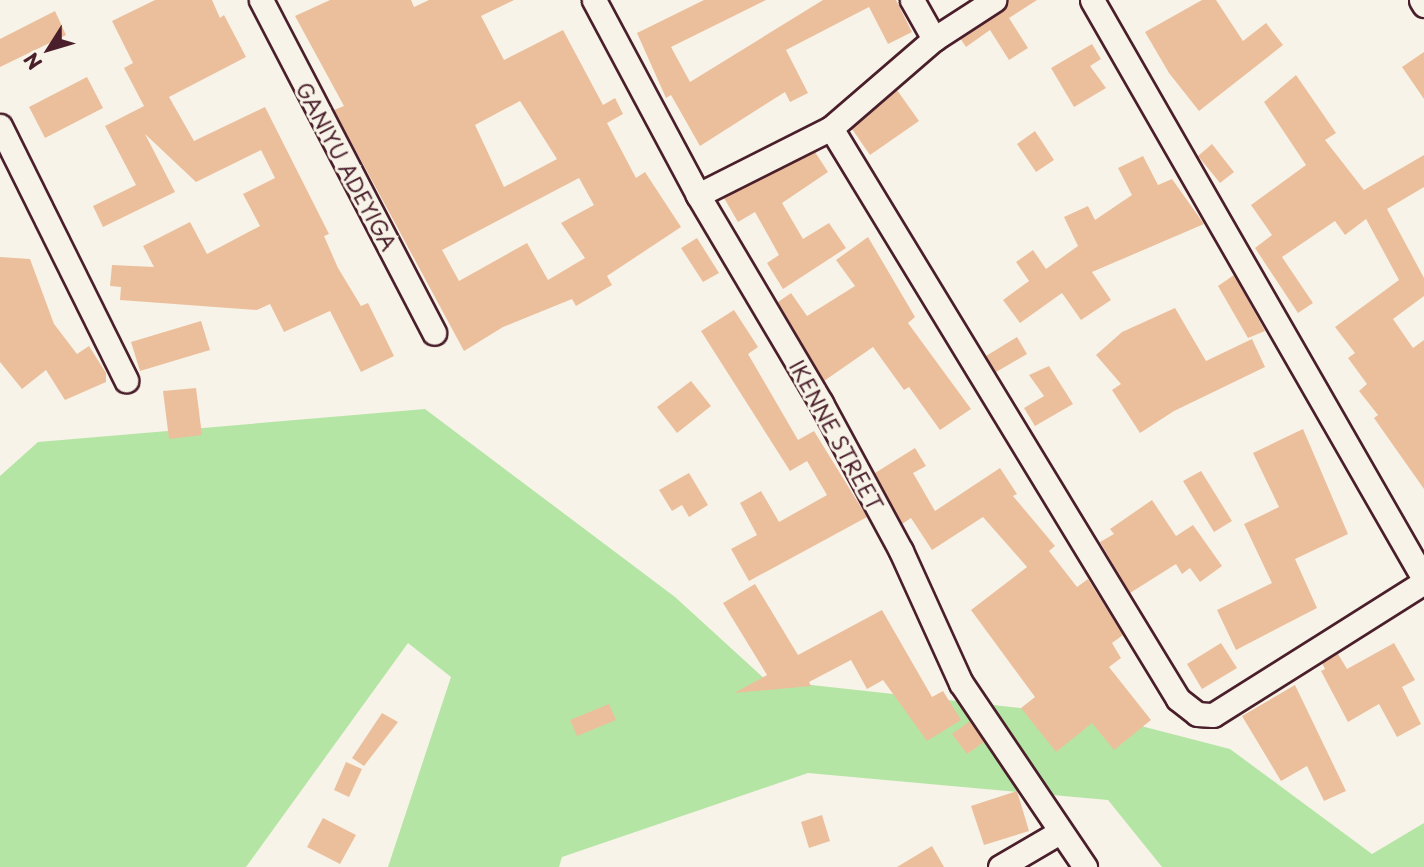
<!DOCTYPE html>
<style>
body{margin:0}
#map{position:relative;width:1424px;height:867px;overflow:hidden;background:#f7f3e8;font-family:"Playpen Sans",sans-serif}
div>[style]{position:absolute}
.green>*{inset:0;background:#b5e5a4}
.building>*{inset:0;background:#ecbf9c}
.roads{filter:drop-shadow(2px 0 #4a1f2b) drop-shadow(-2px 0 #4a1f2b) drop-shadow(0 2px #4a1f2b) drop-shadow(0 -2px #4a1f2b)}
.minor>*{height:23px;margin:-11.5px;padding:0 11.5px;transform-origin:11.5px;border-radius:11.5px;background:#f7f3e8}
span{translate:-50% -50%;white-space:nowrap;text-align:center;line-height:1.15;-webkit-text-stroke:6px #f7f3e8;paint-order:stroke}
.street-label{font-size:21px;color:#4a1f2b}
.north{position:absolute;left:14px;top:14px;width:70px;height:70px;-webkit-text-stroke:5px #f7f3e8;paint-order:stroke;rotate:233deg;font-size:19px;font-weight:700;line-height:28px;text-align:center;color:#4a1f2b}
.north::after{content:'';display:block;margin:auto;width:24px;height:32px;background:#4a1f2b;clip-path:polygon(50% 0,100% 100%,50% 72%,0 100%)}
</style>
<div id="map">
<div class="green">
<i style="clip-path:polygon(425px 409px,675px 597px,766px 680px,1110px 718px,1230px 749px,1372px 854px,1424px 823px,1424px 867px,1162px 867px,1108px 800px,808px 773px,562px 857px,559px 867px,388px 867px,451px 677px,408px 643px,246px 867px,0 867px,0 476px,38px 442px)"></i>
</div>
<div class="building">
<i style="clip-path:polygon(155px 0,212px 0,220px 18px,224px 15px,246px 57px,169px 97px,194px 141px,265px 107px,329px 234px,324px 236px,338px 268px,361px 306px,368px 303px,394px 356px,361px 372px,330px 311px,284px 332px,270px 304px,257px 310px,120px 300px,121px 287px,110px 286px,112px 265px,154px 267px,143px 246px,190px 222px,207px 254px,260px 226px,243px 194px,275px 178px,261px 150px,196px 182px,145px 134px,175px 192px,103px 227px,93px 206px,136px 185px,105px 126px,144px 106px,124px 68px,133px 63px,112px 21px)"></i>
<i style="clip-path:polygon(evenodd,330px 0,411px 0,414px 7px,429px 0,514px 0,481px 16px,504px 60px,563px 30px,603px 105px,615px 98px,623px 114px,607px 123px,636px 178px,645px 172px,681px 227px,607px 276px,612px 285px,576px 306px,572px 299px,503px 327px,464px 351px,334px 110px,344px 106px,295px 16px,330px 0,520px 101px,557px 159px,504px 187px,475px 125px,520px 101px,330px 0,579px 178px,594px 205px,561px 223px,585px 258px,548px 280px,527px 243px,459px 281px,442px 250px,579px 178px)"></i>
<i style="clip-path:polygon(704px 0,766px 0,671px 47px,690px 82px,823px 0,896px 0,912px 32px,888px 44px,869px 7px,786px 50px,808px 93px,790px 102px,785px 92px,700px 146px,671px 95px,666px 98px,637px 33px)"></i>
<i style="clip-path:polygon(1008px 0,1037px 0,1009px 18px,1028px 48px,1009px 60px,990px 30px,966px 47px,960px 38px,1002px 12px)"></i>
<i style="clip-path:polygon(1202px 0,1216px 0,1243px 41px,1266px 23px,1283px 45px,1199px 111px,1169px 73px,1145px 32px)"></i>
<i style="clip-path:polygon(55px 11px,66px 35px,0 67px,0 39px)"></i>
<i style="clip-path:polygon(1092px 44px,1101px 59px,1090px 66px,1106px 88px,1074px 107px,1051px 68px)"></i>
<i style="clip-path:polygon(1424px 52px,1424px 99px,1402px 67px)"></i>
<i style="clip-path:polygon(1296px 75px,1336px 133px,1325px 140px,1364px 190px,1424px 155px,1424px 187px,1387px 209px,1424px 278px,1424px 296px,1393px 319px,1413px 348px,1424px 340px,1424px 489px,1374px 418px,1378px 415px,1359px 391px,1367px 384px,1348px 358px,1355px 353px,1335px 327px,1399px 280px,1366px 219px,1345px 235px,1335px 221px,1282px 257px,1313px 303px,1298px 313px,1255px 248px,1272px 235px,1251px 205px,1306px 165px,1264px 102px)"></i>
<i style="clip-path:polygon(87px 77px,103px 108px,45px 138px,29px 107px)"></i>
<i style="clip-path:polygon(897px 90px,919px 121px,870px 155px,852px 129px)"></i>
<i style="clip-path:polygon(1035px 131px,1054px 160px,1036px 172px,1017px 144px)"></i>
<i style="clip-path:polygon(1212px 144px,1234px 172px,1220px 183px,1198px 156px)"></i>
<i style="clip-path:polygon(815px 152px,828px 172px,782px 203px,803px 239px,829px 223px,846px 248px,783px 289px,767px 263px,779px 255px,755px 212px,738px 222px,724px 198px)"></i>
<i style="clip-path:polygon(1143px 156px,1158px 185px,1172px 179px,1204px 224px,1092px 272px,1111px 300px,1081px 320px,1062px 293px,1020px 323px,1003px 300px,1029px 281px,1016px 262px,1033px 250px,1046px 269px,1078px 246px,1064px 217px,1088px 206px,1095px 220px,1132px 195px,1118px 168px)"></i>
<i style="clip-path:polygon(868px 237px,915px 317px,908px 323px,971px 409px,940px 430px,909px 387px,904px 390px,873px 347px,824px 381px,778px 302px,791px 293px,807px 316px,855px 286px,836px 260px)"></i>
<i style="clip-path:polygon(697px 238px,719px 273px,703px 282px,681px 248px)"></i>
<i style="clip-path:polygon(0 257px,30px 259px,54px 324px,77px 354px,89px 346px,106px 373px,106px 382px,65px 400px,46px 370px,22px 389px,0 362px)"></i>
<i style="clip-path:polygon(1234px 275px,1265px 331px,1248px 338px,1218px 286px)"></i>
<i style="clip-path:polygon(1175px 308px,1206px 361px,1252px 339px,1265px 367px,1174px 411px,1140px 433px,1112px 390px,1121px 384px,1096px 355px,1122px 332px)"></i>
<i style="clip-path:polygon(734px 310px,758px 347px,748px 354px,798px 440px,814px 431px,867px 517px,749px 581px,731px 549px,757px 535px,740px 503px,761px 491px,779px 522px,827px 495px,807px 461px,790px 471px,701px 331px)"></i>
<i style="clip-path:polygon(201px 321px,210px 350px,140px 371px,131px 342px)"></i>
<i style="clip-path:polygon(1017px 337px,1027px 354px,996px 372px,986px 356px)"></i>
<i style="clip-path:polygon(1049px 366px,1073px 404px,1035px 426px,1024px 408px,1044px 396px,1029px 375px)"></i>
<i style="clip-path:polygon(691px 381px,711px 406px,677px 433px,657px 407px)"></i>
<i style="clip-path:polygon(196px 388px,202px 435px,169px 439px,163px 391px)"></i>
<i style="clip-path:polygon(1303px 429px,1348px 534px,1295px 559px,1317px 608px,1236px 650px,1217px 610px,1272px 583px,1244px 524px,1279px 507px,1253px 453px)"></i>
<i style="clip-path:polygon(915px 448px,926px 466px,913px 473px,935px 511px,1000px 468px,1017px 494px,1013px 496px,1055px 546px,1049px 551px,1077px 587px,1088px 579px,1123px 635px,1112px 643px,1121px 658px,1109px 667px,1151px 720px,1114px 750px,1092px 723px,1056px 752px,1021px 708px,1035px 697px,971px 610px,1027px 567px,983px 517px,932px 550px,911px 518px,902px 524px,875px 473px)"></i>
<i style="clip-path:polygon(1201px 471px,1232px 521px,1214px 532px,1183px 481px)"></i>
<i style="clip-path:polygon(689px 473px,708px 505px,689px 517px,682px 505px,672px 511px,659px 490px)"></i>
<i style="clip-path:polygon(1152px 500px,1176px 536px,1193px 525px,1222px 566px,1200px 582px,1190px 568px,1182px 574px,1176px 564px,1130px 593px,1100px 542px,1114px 534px,1110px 529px)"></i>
<i style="clip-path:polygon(755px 584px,798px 655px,882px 610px,932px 697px,943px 691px,961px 720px,927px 741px,883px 680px,867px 689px,851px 660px,809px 682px,811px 686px,734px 693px,767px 675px,723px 603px)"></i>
<i style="clip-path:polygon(1221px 643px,1237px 668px,1202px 689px,1187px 664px)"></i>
<i style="clip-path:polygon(1394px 643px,1415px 680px,1402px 687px,1421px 724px,1397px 737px,1379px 704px,1348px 722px,1321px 671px,1325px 669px,1322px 663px,1338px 654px,1347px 669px)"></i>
<i style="clip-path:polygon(1295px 685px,1346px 791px,1324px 801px,1307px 766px,1281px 781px,1242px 716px)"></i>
<i style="clip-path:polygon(609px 704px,616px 720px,577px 736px,570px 720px)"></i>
<i style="clip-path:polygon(382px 713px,398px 722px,364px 766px,352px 758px)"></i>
<i style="clip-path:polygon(970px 721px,984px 742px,967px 754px,952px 734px)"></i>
<i style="clip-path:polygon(346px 762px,362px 769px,349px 797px,334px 790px)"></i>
<i style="clip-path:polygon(1017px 791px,1029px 831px,984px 845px,971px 806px)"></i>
<i style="clip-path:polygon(822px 815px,830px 841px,809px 848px,801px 822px)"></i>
<i style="clip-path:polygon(323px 818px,356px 835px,340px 864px,307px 847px)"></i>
<i style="clip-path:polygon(932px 846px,944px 867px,897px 867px)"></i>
</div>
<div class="roads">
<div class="minor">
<i style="left:261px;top:0;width:375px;rotate:62.5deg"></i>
<i style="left:594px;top:0;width:221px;rotate:61.9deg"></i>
<i style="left:698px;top:195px;width:242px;rotate:59.4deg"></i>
<i style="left:821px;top:403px;width:168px;rotate:61.6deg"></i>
<i style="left:901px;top:551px;width:145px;rotate:65.6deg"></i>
<i style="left:961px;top:683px;width:222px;rotate:56deg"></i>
<i style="left:912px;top:0;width:45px;rotate:60.6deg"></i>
<i style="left:1092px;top:0;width:667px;rotate:60.17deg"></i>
<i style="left:1421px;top:0;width:6px;rotate:59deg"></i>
<i style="left:0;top:126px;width:284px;rotate:63.6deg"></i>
<i style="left:831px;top:128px;width:668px;rotate:58.71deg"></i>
<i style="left:1178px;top:699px;width:24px;rotate:38deg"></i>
<i style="left:1197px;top:714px;width:16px;rotate:4deg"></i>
<i style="left:1213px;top:715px;width:249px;rotate:-32.2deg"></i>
<i style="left:698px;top:195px;width:149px;rotate:-26.7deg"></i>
<i style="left:831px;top:128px;width:136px;rotate:-40.8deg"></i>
<i style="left:934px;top:39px;width:72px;rotate:-33deg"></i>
<i style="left:1000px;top:867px;width:69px;rotate:-30.3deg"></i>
</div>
</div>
<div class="street-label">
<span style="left:347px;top:166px;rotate:62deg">GANIYU ADEYIGA</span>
<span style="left:837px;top:435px;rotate:61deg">IKENNE STREET</span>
</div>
<div class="north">N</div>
</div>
